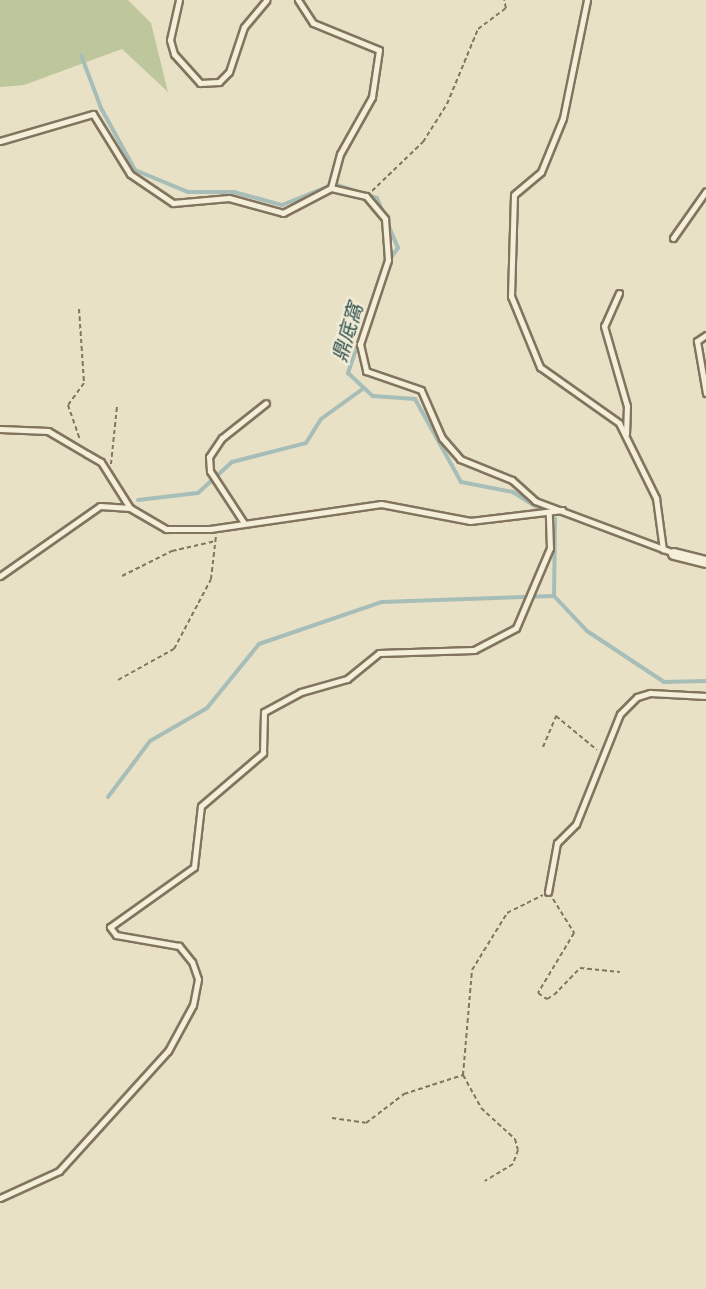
<!DOCTYPE html>
<meta charset="utf-8">
<style>
body{margin:0}
#map{position:relative;width:706px;height:1289px;overflow:hidden;background:#e9e1c6;font-family:"Playfair Display","Noto Sans TC",serif}
div>[style]{position:absolute}
.green>*{inset:0;background:#bec69b}
.stream>*{height:4px;margin:-2px;padding:0 2px;transform-origin:2px;border-radius:2px;background:#a7bdb8}
.path>*{height:2px;margin-top:-1px;transform-origin:0;background:repeating-linear-gradient(90deg,#82745e 0 4.5px,transparent 0 7.5px)}
.roads{filter:drop-shadow(2px 0 #82745e) drop-shadow(-2px 0 #82745e) drop-shadow(0 2px #82745e) drop-shadow(0 -2px #82745e)}
.lane>*{height:5px;margin:-2.5px;padding:0 2.5px;transform-origin:2.5px;border-radius:2.5px;background:#f5eed8}
.street>*{height:10px;margin:-5px;padding:0 5px;transform-origin:5px;border-radius:5px;background:#f5eed8}
span{translate:-50% -50%;white-space:nowrap;text-align:center;line-height:1.15;-webkit-text-stroke:5px #f1ebd5;paint-order:stroke}
.water-label{font-size:20px;color:#315252;font-style:italic}
</style>
<div id="map">
<div class="green">
<i style="clip-path:polygon(0 0,128px 0,151px 23px,168px 92px,122px 49px,24px 85px,0 87px)"></i>
</div>
<div class="stream">
<i style="left:81px;top:55px;width:57px;rotate:69.3deg"></i>
<i style="left:101px;top:108px;width:71px;rotate:61.3deg"></i>
<i style="left:135px;top:170px;width:57px;rotate:22.5deg"></i>
<i style="left:188px;top:192px;width:46px"></i>
<i style="left:234px;top:192px;width:50px;rotate:15.2deg"></i>
<i style="left:282px;top:205px;width:56px;rotate:-22deg"></i>
<i style="left:334px;top:184px;width:45px;rotate:18deg"></i>
<i style="left:377px;top:198px;width:54px;rotate:67.2deg"></i>
<i style="left:398px;top:248px;width:17px;rotate:126deg"></i>
<i style="left:382px;top:271px;width:108px;rotate:108.4deg"></i>
<i style="left:348px;top:373px;width:34px;rotate:43deg"></i>
<i style="left:373px;top:396px;width:42px;rotate:4.1deg"></i>
<i style="left:415px;top:399px;width:95px;rotate:61deg"></i>
<i style="left:461px;top:482px;width:53px;rotate:10.9deg"></i>
<i style="left:513px;top:492px;width:50px;rotate:32.7deg"></i>
<i style="left:555px;top:519px;width:77px;rotate:90.7deg"></i>
<i style="left:554px;top:596px;width:48px;rotate:46.7deg"></i>
<i style="left:587px;top:631px;width:92px;rotate:33.5deg"></i>
<i style="left:664px;top:682px;width:42px;rotate:-1.4deg"></i>
<i style="left:138px;top:500px;width:60px;rotate:-6.7deg"></i>
<i style="left:198px;top:493px;width:46px;rotate:-42.4deg"></i>
<i style="left:232px;top:462px;width:76px;rotate:-14.4deg"></i>
<i style="left:306px;top:443px;width:28px;rotate:-58deg"></i>
<i style="left:321px;top:419px;width:53px;rotate:-35.8deg"></i>
<i style="left:108px;top:797px;width:70px;rotate:-53.1deg"></i>
<i style="left:150px;top:741px;width:66px;rotate:-30.1deg"></i>
<i style="left:207px;top:708px;width:82px;rotate:-50.9deg"></i>
<i style="left:259px;top:644px;width:130px;rotate:-18.9deg"></i>
<i style="left:382px;top:602px;width:172px;rotate:-2deg"></i>
</div>
<div class="path">
<i style="left:372px;top:191px;width:71px;rotate:-43.9deg"></i>
<i style="left:423px;top:142px;width:45px;rotate:-57.7deg"></i>
<i style="left:447px;top:104px;width:81px;rotate:-67.5deg"></i>
<i style="left:478px;top:29px;width:35px;rotate:-37deg"></i>
<i style="left:506px;top:8px;width:8px;rotate:-104deg"></i>
<i style="left:79px;top:309px;width:74px;rotate:86.1deg"></i>
<i style="left:84px;top:383px;width:27px;rotate:126deg"></i>
<i style="left:68px;top:405px;width:37px;rotate:71deg"></i>
<i style="left:111px;top:464px;width:58px;rotate:-84.1deg"></i>
<i style="left:122px;top:576px;width:56px;rotate:-26.6deg"></i>
<i style="left:172px;top:551px;width:45px;rotate:-12.8deg"></i>
<i style="left:118px;top:680px;width:64px;rotate:-29deg"></i>
<i style="left:174px;top:649px;width:79px;rotate:-62.1deg"></i>
<i style="left:211px;top:579px;width:43px;rotate:-83.4deg"></i>
<i style="left:543px;top:747px;width:34px;rotate:-67deg"></i>
<i style="left:556px;top:716px;width:53px;rotate:39.7deg"></i>
<i style="left:553px;top:899px;width:40px;rotate:58deg"></i>
<i style="left:574px;top:933px;width:70px;rotate:121deg"></i>
<i style="left:538px;top:993px;width:11px;rotate:34deg"></i>
<i style="left:547px;top:999px;width:8px;rotate:-30deg"></i>
<i style="left:554px;top:995px;width:37px;rotate:-46deg"></i>
<i style="left:580px;top:968px;width:40px;rotate:5.7deg"></i>
<i style="left:463px;top:1075px;width:38px;rotate:61deg"></i>
<i style="left:481px;top:1108px;width:46px;rotate:42.4deg"></i>
<i style="left:515px;top:1139px;width:11px;rotate:75deg"></i>
<i style="left:518px;top:1150px;width:15px;rotate:110deg"></i>
<i style="left:513px;top:1164px;width:33px;rotate:149deg"></i>
<i style="left:332px;top:1118px;width:34px;rotate:8deg"></i>
<i style="left:366px;top:1123px;width:48px;rotate:-37.3deg"></i>
<i style="left:404px;top:1094px;width:62px;rotate:-17.9deg"></i>
<i style="left:463px;top:1075px;width:105px;rotate:-85.1deg"></i>
<i style="left:472px;top:970px;width:67px;rotate:-58.4deg"></i>
<i style="left:507px;top:913px;width:40px;rotate:-26.6deg"></i>
</div>
<div class="roads">
<div class="lane">
<i style="left:179px;top:0;width:41px;rotate:102.7deg"></i>
<i style="left:170px;top:40px;width:15px;rotate:74deg"></i>
<i style="left:174px;top:54px;width:39px;rotate:48deg"></i>
<i style="left:200px;top:83px;width:19px;rotate:-3deg"></i>
<i style="left:219px;top:82px;width:14px;rotate:-45deg"></i>
<i style="left:229px;top:72px;width:47px;rotate:-71.6deg"></i>
<i style="left:244px;top:27px;width:35px;rotate:-50deg"></i>
<i style="left:298px;top:0;width:27px;rotate:57deg"></i>
<i style="left:313px;top:23px;width:71px;rotate:22.2deg"></i>
<i style="left:379px;top:50px;width:48px;rotate:98.5deg"></i>
<i style="left:372px;top:97px;width:65px;rotate:119.3deg"></i>
<i style="left:340px;top:154px;width:35px;rotate:105deg"></i>
<i style="left:587px;top:0;width:120px;rotate:101.5deg"></i>
<i style="left:563px;top:118px;width:58px;rotate:112.2deg"></i>
<i style="left:541px;top:172px;width:35px;rotate:140deg"></i>
<i style="left:514px;top:195px;width:101px;rotate:91.7deg"></i>
<i style="left:511px;top:296px;width:77px;rotate:67.8deg"></i>
<i style="left:540px;top:367px;width:97px;rotate:35.3deg"></i>
<i style="left:619px;top:423px;width:84px;rotate:63.7deg"></i>
<i style="left:656px;top:498px;width:52px;rotate:82.3deg"></i>
<i style="left:0;top:141px;width:97px;rotate:-16.2deg"></i>
<i style="left:93px;top:114px;width:70px;rotate:58.3deg"></i>
<i style="left:130px;top:174px;width:52px;rotate:34deg"></i>
<i style="left:173px;top:203px;width:56px;rotate:-5.1deg"></i>
<i style="left:229px;top:198px;width:56px;rotate:15.5deg"></i>
<i style="left:283px;top:213px;width:54px;rotate:-27.5deg"></i>
<i style="left:331px;top:188px;width:36px;rotate:13deg"></i>
<i style="left:366px;top:196px;width:30px;rotate:50deg"></i>
<i style="left:385px;top:219px;width:41px;rotate:85.8deg"></i>
<i style="left:388px;top:260px;width:89px;rotate:108.4deg"></i>
<i style="left:360px;top:344px;width:28px;rotate:77deg"></i>
<i style="left:366px;top:371px;width:58px;rotate:19.1deg"></i>
<i style="left:421px;top:390px;width:52px;rotate:66.4deg"></i>
<i style="left:442px;top:438px;width:28px;rotate:49deg"></i>
<i style="left:460px;top:459px;width:56px;rotate:22deg"></i>
<i style="left:512px;top:480px;width:31px;rotate:42deg"></i>
<i style="left:535px;top:501px;width:148px;rotate:20.5deg"></i>
<i style="left:673px;top:238px;width:57px;rotate:-54.9deg"></i>
<i style="left:619px;top:293px;width:36px;rotate:114deg"></i>
<i style="left:604px;top:326px;width:83px;rotate:74deg"></i>
<i style="left:627px;top:406px;width:28px;rotate:92deg"></i>
<i style="left:706px;top:335px;width:11px;rotate:146deg"></i>
<i style="left:697px;top:341px;width:53px;rotate:80.2deg"></i>
<i style="left:0;top:429px;width:48px;rotate:2.4deg"></i>
<i style="left:48px;top:431px;width:45px;rotate:30.5deg"></i>
<i style="left:87px;top:454px;width:16px;rotate:30deg"></i>
<i style="left:101px;top:462px;width:54px;rotate:57.8deg"></i>
<i style="left:130px;top:508px;width:42px;rotate:30.3deg"></i>
<i style="left:166px;top:529px;width:44px"></i>
<i style="left:210px;top:529px;width:173px;rotate:-8.3deg"></i>
<i style="left:381px;top:504px;width:91px;rotate:10.8deg"></i>
<i style="left:470px;top:521px;width:93px;rotate:-6.8deg"></i>
<i style="left:244px;top:523px;width:62px;rotate:-123.2deg"></i>
<i style="left:210px;top:471px;width:14px;rotate:-94deg"></i>
<i style="left:209px;top:457px;width:23px;rotate:-56deg"></i>
<i style="left:222px;top:438px;width:56px;rotate:-38.5deg"></i>
<i style="left:0;top:576px;width:122px;rotate:-35deg"></i>
<i style="left:100px;top:506px;width:30px;rotate:4deg"></i>
<i style="left:548px;top:892px;width:50px;rotate:-79.6deg"></i>
<i style="left:557px;top:843px;width:27px;rotate:-45deg"></i>
<i style="left:576px;top:824px;width:118px;rotate:-68.2deg"></i>
<i style="left:620px;top:714px;width:24px;rotate:-45deg"></i>
<i style="left:637px;top:697px;width:14px;rotate:-17deg"></i>
<i style="left:650px;top:693px;width:56px;rotate:3.1deg"></i>
<i style="left:0;top:1198px;width:65px;rotate:-24.6deg"></i>
<i style="left:59px;top:1171px;width:162px;rotate:-47.8deg"></i>
<i style="left:168px;top:1051px;width:52px;rotate:-61.5deg"></i>
<i style="left:193px;top:1005px;width:26px;rotate:-79deg"></i>
<i style="left:198px;top:979px;width:18px;rotate:-109deg"></i>
<i style="left:192px;top:962px;width:21px;rotate:-129deg"></i>
<i style="left:179px;top:946px;width:64px;rotate:-170.1deg"></i>
<i style="left:116px;top:935px;width:10px;rotate:-127deg"></i>
<i style="left:110px;top:927px;width:103px;rotate:-35.5deg"></i>
<i style="left:194px;top:867px;width:61px;rotate:-83.5deg"></i>
<i style="left:201px;top:806px;width:82px;rotate:-40.5deg"></i>
<i style="left:263px;top:753px;width:41px;rotate:-88.6deg"></i>
<i style="left:264px;top:712px;width:42px;rotate:-28.4deg"></i>
<i style="left:301px;top:692px;width:48px;rotate:-15.8deg"></i>
<i style="left:347px;top:679px;width:41px;rotate:-39.1deg"></i>
<i style="left:379px;top:653px;width:95px;rotate:-1.8deg"></i>
<i style="left:474px;top:650px;width:47px;rotate:-27.6deg"></i>
<i style="left:516px;top:628px;width:87px;rotate:-67deg"></i>
<i style="left:550px;top:548px;width:36px;rotate:-92deg"></i>
</div>
<div class="street">
<i style="left:674px;top:554px;width:33px;rotate:14deg"></i>
</div>
</div>
<div class="water-label">
<span style="left:346px;top:332px;rotate:-73deg">鼎底窩</span>
</div>
</div>
